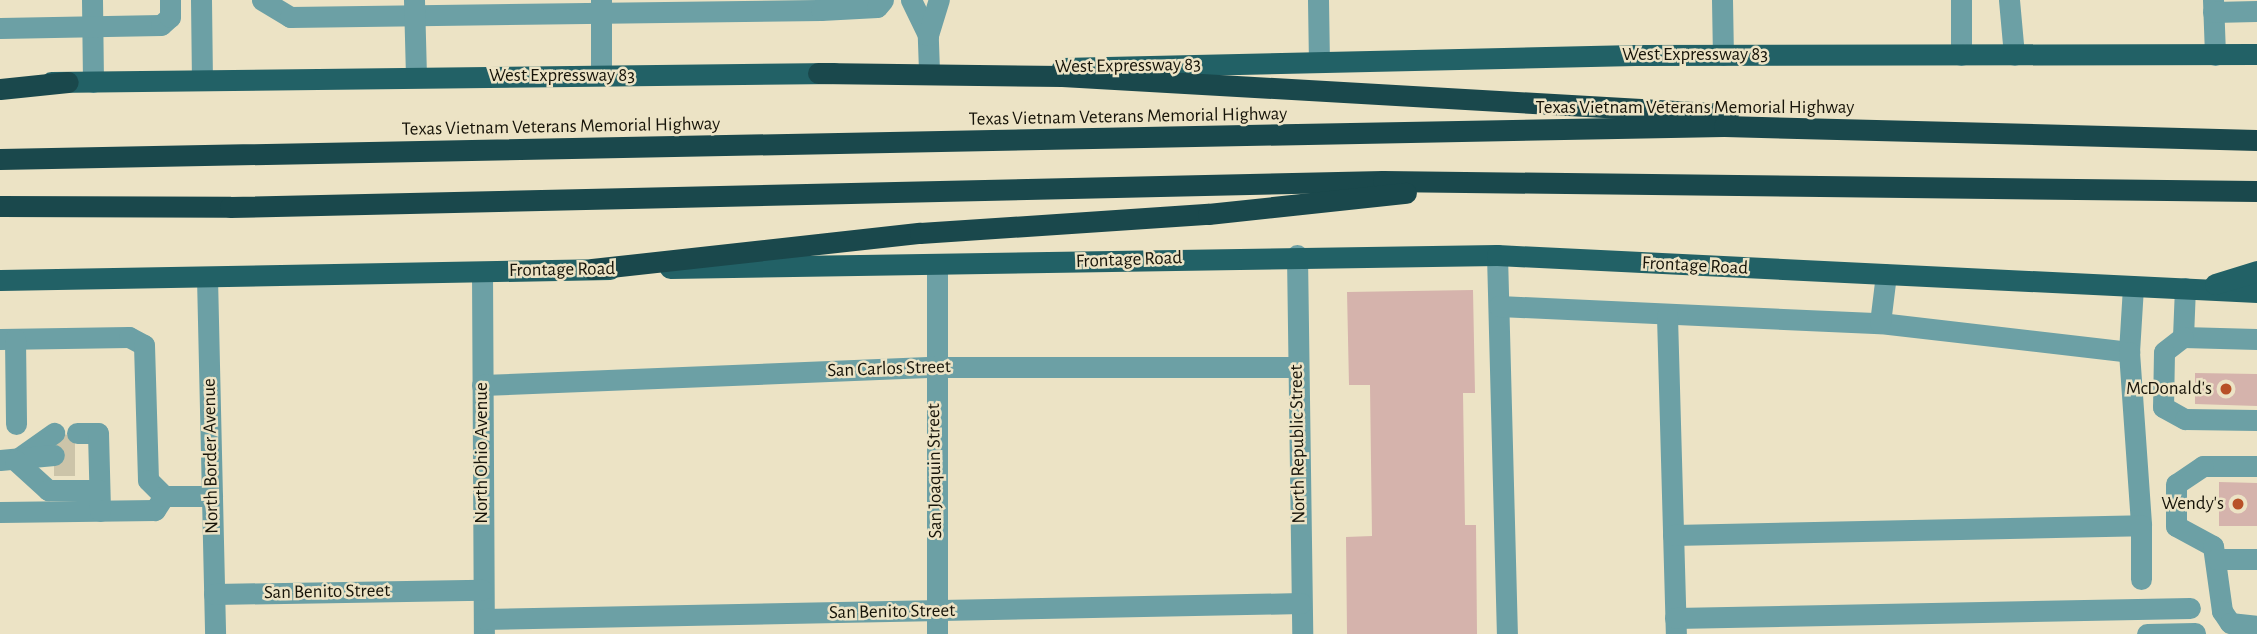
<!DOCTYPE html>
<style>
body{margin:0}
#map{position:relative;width:2257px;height:634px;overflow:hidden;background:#ece3c5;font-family:"Alegreya Sans",sans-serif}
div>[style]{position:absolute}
.building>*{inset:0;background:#d5b3ac}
.minor-tunnel>*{height:21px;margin-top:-10.5px;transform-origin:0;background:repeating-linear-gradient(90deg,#ccc4a9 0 21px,transparent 0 31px)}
.minor>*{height:21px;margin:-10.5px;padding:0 10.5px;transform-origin:10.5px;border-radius:10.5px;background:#6ca0a5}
.major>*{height:21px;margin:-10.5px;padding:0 10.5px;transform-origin:10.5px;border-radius:10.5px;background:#226166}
.highway>*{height:21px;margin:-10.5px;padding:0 10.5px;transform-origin:10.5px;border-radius:10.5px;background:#1a484c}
.dots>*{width:19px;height:19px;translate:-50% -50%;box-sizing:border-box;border:4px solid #ece3c5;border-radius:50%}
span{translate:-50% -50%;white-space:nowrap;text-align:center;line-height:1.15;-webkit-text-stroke:5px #ece3c5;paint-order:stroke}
.street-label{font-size:19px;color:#171409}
.poi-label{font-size:19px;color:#171409}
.right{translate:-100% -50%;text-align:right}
</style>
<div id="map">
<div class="building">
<i style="clip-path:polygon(1473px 290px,1475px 393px,1463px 393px,1465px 525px,1476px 525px,1477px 634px,1347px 634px,1346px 537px,1372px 536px,1370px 385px,1349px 385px,1347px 292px)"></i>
<i style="clip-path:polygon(2195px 373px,2257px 374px,2257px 406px,2195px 404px)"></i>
<i style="clip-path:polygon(2219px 482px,2257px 483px,2257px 526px,2219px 526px)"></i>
</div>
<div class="minor-tunnel">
<i style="left:54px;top:445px;width:24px;rotate:-2deg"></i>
<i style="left:54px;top:465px;width:24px"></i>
</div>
<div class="minor">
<i style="left:92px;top:0;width:82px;rotate:89.3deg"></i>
<i style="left:201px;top:0;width:79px;rotate:89.3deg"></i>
<i style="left:262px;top:0;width:33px;rotate:31deg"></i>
<i style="left:290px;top:17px;width:531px;rotate:-0.76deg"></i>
<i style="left:821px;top:10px;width:56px;rotate:-3.1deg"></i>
<i style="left:877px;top:7px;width:9px;rotate:-49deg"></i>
<i style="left:414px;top:0;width:77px;rotate:88.5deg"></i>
<i style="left:601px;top:0;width:75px;rotate:90deg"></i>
<i style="left:911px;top:0;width:39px;rotate:64deg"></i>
<i style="left:1318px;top:0;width:62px;rotate:89.1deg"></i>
<i style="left:1722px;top:0;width:55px;rotate:89deg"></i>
<i style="left:2009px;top:0;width:55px;rotate:84.8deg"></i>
<i style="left:2213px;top:0;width:55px;rotate:87.9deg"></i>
<i style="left:2213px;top:12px;width:44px;rotate:-1.3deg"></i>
<i style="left:0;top:28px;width:161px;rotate:-1.1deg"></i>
<i style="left:161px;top:25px;width:12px;rotate:-42deg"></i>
<i style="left:170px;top:17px;width:17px;rotate:-90deg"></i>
<i style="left:1961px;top:55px;width:55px;rotate:-90deg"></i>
<i style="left:929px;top:71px;width:36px;rotate:-92deg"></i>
<i style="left:928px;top:35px;width:37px;rotate:-73deg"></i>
<i style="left:1297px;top:255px;width:379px;rotate:89.2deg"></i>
<i style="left:1497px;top:255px;width:379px;rotate:88.5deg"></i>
<i style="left:937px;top:265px;width:369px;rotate:90deg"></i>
<i style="left:482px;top:272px;width:362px;rotate:89.7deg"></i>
<i style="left:207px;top:277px;width:357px;rotate:88.7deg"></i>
<i style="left:1499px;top:306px;width:381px;rotate:2.6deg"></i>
<i style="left:1880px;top:323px;width:251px;rotate:6.6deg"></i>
<i style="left:2129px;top:352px;width:66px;rotate:-86.5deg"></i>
<i style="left:1667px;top:316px;width:318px;rotate:88.4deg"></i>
<i style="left:1880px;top:323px;width:49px;rotate:-83deg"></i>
<i style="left:2183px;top:337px;width:49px;rotate:-87.7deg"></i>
<i style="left:0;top:339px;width:129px;rotate:-0.9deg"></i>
<i style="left:129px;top:337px;width:17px;rotate:28deg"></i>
<i style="left:144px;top:345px;width:135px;rotate:88.3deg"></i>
<i style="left:148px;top:480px;width:23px;rotate:45deg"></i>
<i style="left:164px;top:496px;width:17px;rotate:123deg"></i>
<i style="left:155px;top:510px;width:155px;rotate:179.3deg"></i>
<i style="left:15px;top:339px;width:85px;rotate:89.3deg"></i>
<i style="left:2257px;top:339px;width:74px;rotate:-178.5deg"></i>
<i style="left:2183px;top:337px;width:24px;rotate:142deg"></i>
<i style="left:2164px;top:352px;width:55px;rotate:91deg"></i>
<i style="left:2163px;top:407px;width:25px;rotate:29deg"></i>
<i style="left:2185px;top:419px;width:72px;rotate:0.8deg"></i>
<i style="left:2129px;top:352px;width:173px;rotate:86deg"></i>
<i style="left:482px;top:385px;width:452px;rotate:-2.3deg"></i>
<i style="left:934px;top:367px;width:363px"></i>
<i style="left:77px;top:433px;width:21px"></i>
<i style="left:98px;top:433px;width:78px;rotate:88.5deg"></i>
<i style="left:20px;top:457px;width:42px;rotate:-35.2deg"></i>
<i style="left:0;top:460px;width:54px;rotate:-5.3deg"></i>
<i style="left:15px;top:460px;width:45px;rotate:42.3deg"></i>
<i style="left:48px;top:490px;width:51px"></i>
<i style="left:2257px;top:466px;width:54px;rotate:180deg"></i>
<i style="left:2203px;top:466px;width:32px;rotate:146deg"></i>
<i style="left:2176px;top:484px;width:42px;rotate:90deg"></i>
<i style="left:2176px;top:526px;width:42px;rotate:28.4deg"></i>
<i style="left:2213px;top:546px;width:66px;rotate:82.1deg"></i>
<i style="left:2222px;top:611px;width:14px;rotate:56deg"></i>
<i style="left:2230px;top:623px;width:27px;rotate:6deg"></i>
<i style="left:164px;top:496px;width:48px"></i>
<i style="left:1673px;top:535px;width:468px;rotate:-1.2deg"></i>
<i style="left:2141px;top:525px;width:54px;rotate:90deg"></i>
<i style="left:2216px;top:559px;width:41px"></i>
<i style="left:214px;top:594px;width:268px;rotate:-0.9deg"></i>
<i style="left:1675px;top:618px;width:515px;rotate:-1.11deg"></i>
<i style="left:484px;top:619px;width:817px;rotate:-1.12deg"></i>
<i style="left:2147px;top:634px;width:48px;rotate:-1.2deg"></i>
</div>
<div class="major">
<i style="left:1062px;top:68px;width:573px;rotate:-1.3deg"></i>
<i style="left:1635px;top:55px;width:622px;rotate:-0.09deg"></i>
<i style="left:51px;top:82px;width:783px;rotate:-0.66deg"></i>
<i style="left:670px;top:268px;width:827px;rotate:-0.9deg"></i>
<i style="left:1497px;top:255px;width:761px;rotate:2.79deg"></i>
<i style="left:0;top:280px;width:610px;rotate:-1.03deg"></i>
<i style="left:2215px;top:284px;width:44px;rotate:-17.2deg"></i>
</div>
<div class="highway">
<i style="left:818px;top:73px;width:244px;rotate:0.7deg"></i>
<i style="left:1062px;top:76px;width:667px;rotate:3.27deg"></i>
<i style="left:0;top:89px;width:68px;rotate:-5.9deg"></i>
<i style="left:0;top:159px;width:1724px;rotate:-1.1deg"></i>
<i style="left:1724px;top:126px;width:533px;rotate:1.5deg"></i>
<i style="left:0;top:206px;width:230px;rotate:0.2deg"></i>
<i style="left:230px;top:207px;width:1153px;rotate:-1.29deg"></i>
<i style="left:1383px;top:181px;width:874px;rotate:0.66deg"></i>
<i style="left:592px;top:269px;width:330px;rotate:-6.3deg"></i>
<i style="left:920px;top:233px;width:289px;rotate:-3.8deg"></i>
<i style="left:1208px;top:214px;width:199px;rotate:-6.1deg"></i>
</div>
<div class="dots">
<i style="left:2226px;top:389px;background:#b85127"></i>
<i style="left:2238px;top:504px;background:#b85127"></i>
</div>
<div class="street-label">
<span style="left:1695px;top:55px">West Expressway 83</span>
<span style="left:1128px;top:66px;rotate:-1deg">West Expressway 83</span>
<span style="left:562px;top:76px">West Expressway 83</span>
<span style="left:1695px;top:108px">Texas Vietnam Veterans Memorial Highway</span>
<span style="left:1128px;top:117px;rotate:-1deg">Texas Vietnam Veterans Memorial Highway</span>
<span style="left:561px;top:127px;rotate:-1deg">Texas Vietnam Veterans Memorial Highway</span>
<span style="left:1129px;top:260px;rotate:-2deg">Frontage Road</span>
<span style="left:1695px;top:266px;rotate:3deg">Frontage Road</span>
<span style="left:562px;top:270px;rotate:-1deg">Frontage Road</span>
<span style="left:889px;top:369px;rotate:-2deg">San Carlos Street</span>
<span style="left:1298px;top:444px;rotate:-91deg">North Republic Street</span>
<span style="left:482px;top:453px;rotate:-90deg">North Ohio Avenue</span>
<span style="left:211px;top:456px;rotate:-91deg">North Border Avenue</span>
<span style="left:935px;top:471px;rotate:-91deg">San Joaquin Street</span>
<span style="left:327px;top:592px;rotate:-1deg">San Benito Street</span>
<span style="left:892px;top:612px;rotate:-1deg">San Benito Street</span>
</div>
<div class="poi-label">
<span class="right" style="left:2212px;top:389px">McDonald's</span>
<span class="right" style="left:2224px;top:504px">Wendy's</span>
</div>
</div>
